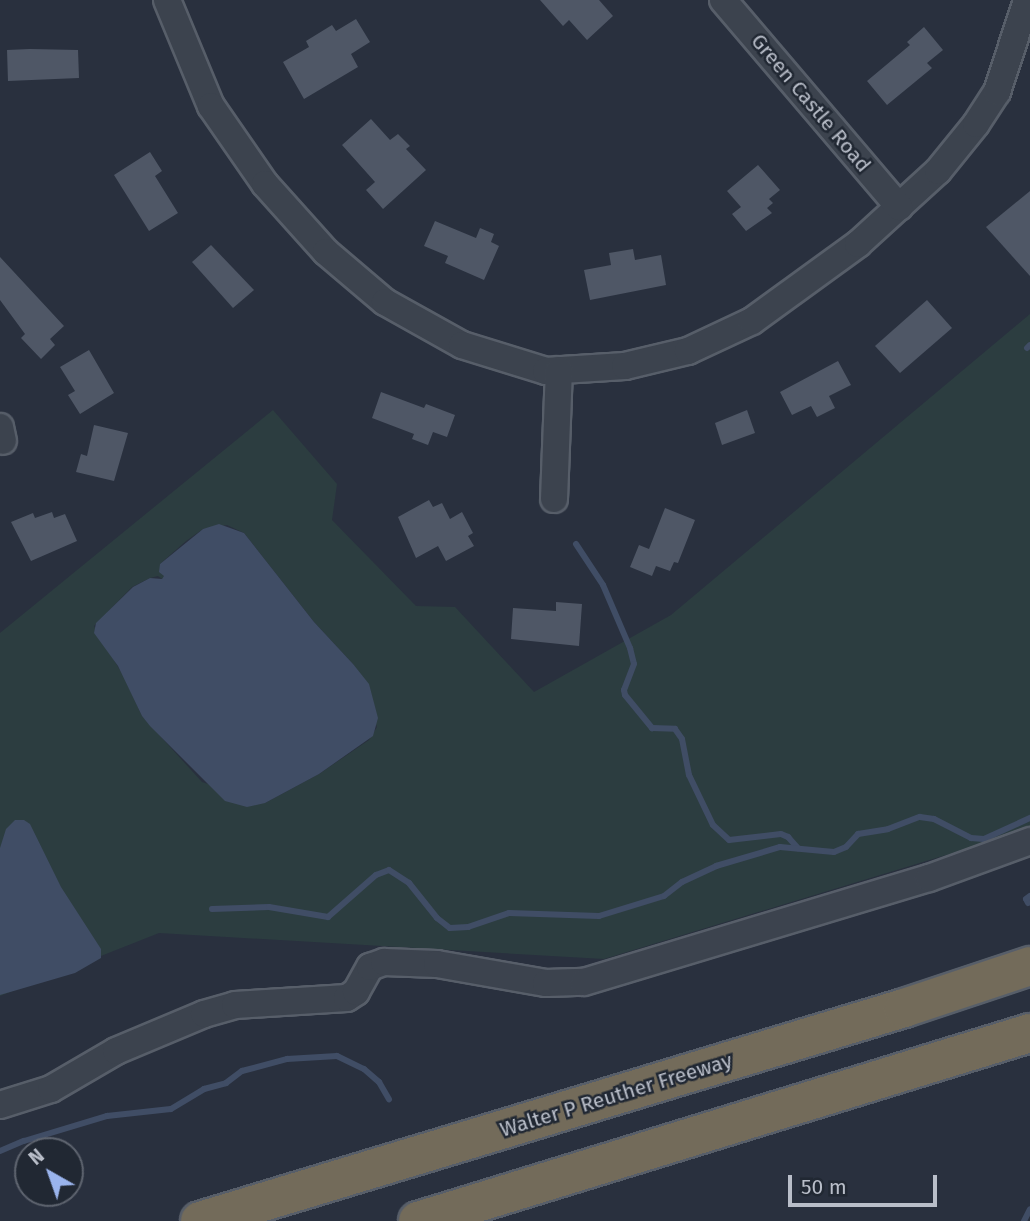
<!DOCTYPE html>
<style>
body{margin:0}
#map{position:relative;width:1030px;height:1221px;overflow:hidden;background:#29303e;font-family:"Fira Sans",sans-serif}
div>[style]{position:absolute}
.green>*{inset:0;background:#2c3d40}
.water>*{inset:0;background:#404d65}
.stream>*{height:6px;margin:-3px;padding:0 3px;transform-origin:3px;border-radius:3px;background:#404d65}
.building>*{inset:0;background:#4f5766}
.roads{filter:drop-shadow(2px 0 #575e69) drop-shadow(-2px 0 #575e69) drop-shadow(0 2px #575e69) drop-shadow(0 -2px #575e69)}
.minor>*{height:26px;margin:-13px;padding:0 13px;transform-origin:13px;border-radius:13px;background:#3c434e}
.highway>*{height:38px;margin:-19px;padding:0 19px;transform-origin:19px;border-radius:19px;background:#736b5a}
span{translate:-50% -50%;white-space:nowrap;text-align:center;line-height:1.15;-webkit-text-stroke:5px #212833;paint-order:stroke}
.street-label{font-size:21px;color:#b9bec9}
.north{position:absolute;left:14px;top:1137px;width:70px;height:70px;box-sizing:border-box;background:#212833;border:2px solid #5e646f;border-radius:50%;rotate:320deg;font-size:19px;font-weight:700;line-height:28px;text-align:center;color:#b9bec9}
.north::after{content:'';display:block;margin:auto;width:24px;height:32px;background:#9ab4ed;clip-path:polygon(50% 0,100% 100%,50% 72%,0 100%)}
.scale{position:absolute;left:788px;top:1175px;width:149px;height:32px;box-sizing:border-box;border:4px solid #b9bec9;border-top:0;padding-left:9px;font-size:21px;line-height:24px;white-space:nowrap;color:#b9bec9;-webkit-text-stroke:5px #212833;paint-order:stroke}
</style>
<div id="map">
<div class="green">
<i style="clip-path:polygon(evenodd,1030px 314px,1030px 844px,946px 855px,604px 959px,159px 933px,0 996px,0 633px,273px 410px,337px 484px,332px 520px,416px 606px,455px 607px,534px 692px,671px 615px,1030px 314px,227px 525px,244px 533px,314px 622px,353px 664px,377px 727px,369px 740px,319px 774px,265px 803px,202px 782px,142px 716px,124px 677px,94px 626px,132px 587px,150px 578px,158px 576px,162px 579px,165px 576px,160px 564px,186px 541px,203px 529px,227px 525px)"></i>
</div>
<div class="water">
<i style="clip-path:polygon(219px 524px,244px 533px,314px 622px,353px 664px,369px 684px,378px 718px,373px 736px,319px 774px,265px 803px,247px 807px,225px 801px,150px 726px,142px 716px,118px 666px,94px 633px,96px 623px,133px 587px,150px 578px,162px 579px,164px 576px,159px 572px,160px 564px,203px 529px)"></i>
<i style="clip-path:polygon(15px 820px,24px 820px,30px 824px,61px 887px,101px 949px,101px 958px,75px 973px,0 995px,0 848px,6px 829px)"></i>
</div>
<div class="stream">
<i style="left:1027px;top:348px;width:4px;rotate:-45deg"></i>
<i style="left:576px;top:544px;width:49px;rotate:56.6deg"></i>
<i style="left:603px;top:585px;width:69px;rotate:66.8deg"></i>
<i style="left:630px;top:648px;width:16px;rotate:76deg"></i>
<i style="left:634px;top:664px;width:28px;rotate:111deg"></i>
<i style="left:624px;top:690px;width:5px;rotate:79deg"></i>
<i style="left:625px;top:695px;width:43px;rotate:50.7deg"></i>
<i style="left:652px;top:728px;width:23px;rotate:2deg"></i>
<i style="left:675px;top:729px;width:12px;rotate:55deg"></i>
<i style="left:682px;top:739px;width:37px;rotate:79deg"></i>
<i style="left:689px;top:775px;width:55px;rotate:64.4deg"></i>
<i style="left:713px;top:825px;width:22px;rotate:43deg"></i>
<i style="left:729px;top:840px;width:52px;rotate:-6.6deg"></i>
<i style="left:781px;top:834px;width:8px;rotate:23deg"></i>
<i style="left:788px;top:837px;width:15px;rotate:48deg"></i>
<i style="left:1028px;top:903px;width:4px;rotate:-117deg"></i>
<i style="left:1026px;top:899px;width:5px;rotate:-37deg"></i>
<i style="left:212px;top:909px;width:57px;rotate:-2deg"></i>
<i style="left:269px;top:907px;width:60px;rotate:9.6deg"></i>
<i style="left:328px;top:917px;width:64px;rotate:-41.2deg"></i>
<i style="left:376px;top:875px;width:14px;rotate:-21deg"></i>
<i style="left:389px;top:870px;width:24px;rotate:33deg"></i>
<i style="left:409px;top:883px;width:45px;rotate:51.3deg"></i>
<i style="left:437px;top:918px;width:16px;rotate:38deg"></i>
<i style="left:450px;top:928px;width:18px;rotate:-3deg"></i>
<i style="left:468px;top:927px;width:43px;rotate:-18.9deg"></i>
<i style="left:509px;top:913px;width:90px;rotate:1.9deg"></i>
<i style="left:599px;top:916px;width:68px;rotate:-17.1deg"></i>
<i style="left:664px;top:896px;width:23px;rotate:-38deg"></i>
<i style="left:682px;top:882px;width:38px;rotate:-25deg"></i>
<i style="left:716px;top:866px;width:67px;rotate:-16.5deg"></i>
<i style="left:780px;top:847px;width:54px;rotate:5.3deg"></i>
<i style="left:834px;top:852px;width:13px;rotate:-23deg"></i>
<i style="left:846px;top:847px;width:18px;rotate:-47deg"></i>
<i style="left:858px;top:834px;width:30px;rotate:-9deg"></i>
<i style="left:888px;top:829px;width:34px;rotate:-21deg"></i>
<i style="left:920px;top:817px;width:14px;rotate:8deg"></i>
<i style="left:934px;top:819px;width:42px;rotate:27.2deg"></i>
<i style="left:971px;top:838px;width:13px;rotate:4deg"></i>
<i style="left:984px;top:839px;width:51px;rotate:-24.5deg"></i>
<i style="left:0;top:1151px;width:26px;rotate:-23deg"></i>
<i style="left:24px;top:1141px;width:87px;rotate:-16.8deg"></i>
<i style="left:107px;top:1116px;width:64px;rotate:-6.2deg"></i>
<i style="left:171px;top:1109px;width:39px;rotate:-31deg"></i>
<i style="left:204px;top:1089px;width:23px;rotate:-15deg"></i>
<i style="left:226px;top:1083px;width:20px;rotate:-37deg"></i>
<i style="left:242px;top:1071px;width:47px;rotate:-14.9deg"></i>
<i style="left:287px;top:1059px;width:50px;rotate:-3.4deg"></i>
<i style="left:337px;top:1056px;width:30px;rotate:26deg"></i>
<i style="left:364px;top:1069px;width:20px;rotate:41deg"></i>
<i style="left:379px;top:1082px;width:20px;rotate:60deg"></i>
<i style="left:1024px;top:1221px;width:13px;rotate:-63deg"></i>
</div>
<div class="building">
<i style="clip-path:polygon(540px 0,599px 0,613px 16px,587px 40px,569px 20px,563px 26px)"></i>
<i style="clip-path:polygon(356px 19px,370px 42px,351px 54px,358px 67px,304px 99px,283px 62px,309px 47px,306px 41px,332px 25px,336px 31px)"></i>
<i style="clip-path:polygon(924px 27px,943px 50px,927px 63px,932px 68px,887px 105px,867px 81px,910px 45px,907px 42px)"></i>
<i style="clip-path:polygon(30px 49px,78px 50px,79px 78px,8px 81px,7px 50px)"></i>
<i style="clip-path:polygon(371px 119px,390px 140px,398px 134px,410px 146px,406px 149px,426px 170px,383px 209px,366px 190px,375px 182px,342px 145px)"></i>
<i style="clip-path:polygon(150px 152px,162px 171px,155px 176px,178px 213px,149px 231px,114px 175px)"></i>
<i style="clip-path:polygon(758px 165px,780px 190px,769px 199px,773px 203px,767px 208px,772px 213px,746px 231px,732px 214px,741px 207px,727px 191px)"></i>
<i style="clip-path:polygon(1030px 191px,1030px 276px,986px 227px)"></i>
<i style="clip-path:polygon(435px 221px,476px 238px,480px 228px,494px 234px,491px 242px,499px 246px,484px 280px,445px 263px,448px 256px,424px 246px)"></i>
<i style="clip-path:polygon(211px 245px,254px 290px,233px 308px,192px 262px)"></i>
<i style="clip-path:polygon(633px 249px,635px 260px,661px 255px,666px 285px,590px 300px,584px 270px,611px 265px,609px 253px)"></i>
<i style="clip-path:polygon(0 257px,64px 326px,50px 339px,55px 345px,41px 359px,21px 338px,25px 334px,0 300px)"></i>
<i style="clip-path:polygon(927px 300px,952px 328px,900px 373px,875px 346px)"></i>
<i style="clip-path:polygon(89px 350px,114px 393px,80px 414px,68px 395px,75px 391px,60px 367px)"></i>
<i style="clip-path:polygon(838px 361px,851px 385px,829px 396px,835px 408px,817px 417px,811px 406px,792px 415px,780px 392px)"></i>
<i style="clip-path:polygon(381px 392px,424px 408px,426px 404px,455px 415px,447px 437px,433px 432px,428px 445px,412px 439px,414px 434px,372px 418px)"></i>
<i style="clip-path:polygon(747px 410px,755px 433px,722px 445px,715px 423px)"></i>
<i style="clip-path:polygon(94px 425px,128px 433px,114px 481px,76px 472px,81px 454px,87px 456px)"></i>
<i style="clip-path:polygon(429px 500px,433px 507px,442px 503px,450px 519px,462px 512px,473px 533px,468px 536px,474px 546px,446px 561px,438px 546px,416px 558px,398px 517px)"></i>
<i style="clip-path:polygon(665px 508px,695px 520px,678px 563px,674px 562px,670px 571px,656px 566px,652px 576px,630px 567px,639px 545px,649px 549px)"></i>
<i style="clip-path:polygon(52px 512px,54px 518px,65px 514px,77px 541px,31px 561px,11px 522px,33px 513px,35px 518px)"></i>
<i style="clip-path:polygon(556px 602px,582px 604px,579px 646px,511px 639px,513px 608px,556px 611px)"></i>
</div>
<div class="roads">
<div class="minor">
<i style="left:167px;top:0;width:115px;rotate:67.5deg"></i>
<i style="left:211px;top:106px;width:95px;rotate:55.3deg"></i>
<i style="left:265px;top:184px;width:91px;rotate:48.1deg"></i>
<i style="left:326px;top:252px;width:77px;rotate:40.3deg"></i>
<i style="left:385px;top:302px;width:88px;rotate:29.2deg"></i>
<i style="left:462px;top:345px;width:88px;rotate:17.2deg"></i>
<i style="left:546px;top:371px;width:79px;rotate:-3.6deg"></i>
<i style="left:625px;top:366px;width:65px;rotate:-13.4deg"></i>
<i style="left:688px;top:351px;width:71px;rotate:-25.1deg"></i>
<i style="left:752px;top:321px;width:131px;rotate:-36deg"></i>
<i style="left:858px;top:244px;width:108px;rotate:-42.4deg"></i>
<i style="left:938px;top:171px;width:60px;rotate:-51deg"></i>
<i style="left:976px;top:124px;width:38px;rotate:-57deg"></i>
<i style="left:997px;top:92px;width:97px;rotate:-71.9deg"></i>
<i style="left:723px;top:0;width:272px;rotate:49.6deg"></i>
<i style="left:0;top:427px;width:14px;rotate:78deg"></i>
<i style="left:554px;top:499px;width:129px;rotate:-87.8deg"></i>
<i style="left:0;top:1105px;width:53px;rotate:-17.4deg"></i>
<i style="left:51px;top:1089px;width:75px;rotate:-30.3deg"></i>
<i style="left:116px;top:1051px;width:95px;rotate:-22.8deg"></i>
<i style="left:204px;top:1014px;width:32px;rotate:-16deg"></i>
<i style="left:235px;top:1005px;width:112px;rotate:-3.6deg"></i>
<i style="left:347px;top:998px;width:11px;rotate:-34deg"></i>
<i style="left:356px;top:992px;width:29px;rotate:-61deg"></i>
<i style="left:370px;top:967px;width:15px;rotate:-20deg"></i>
<i style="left:384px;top:962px;width:53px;rotate:2.2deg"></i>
<i style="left:437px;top:964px;width:111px;rotate:9.9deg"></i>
<i style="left:546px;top:983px;width:38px;rotate:-2deg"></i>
<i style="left:584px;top:982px;width:360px;rotate:-16.8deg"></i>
<i style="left:929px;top:878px;width:108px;rotate:-20.1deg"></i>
</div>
<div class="highway">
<i style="left:200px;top:1221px;width:736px;rotate:-16.83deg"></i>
<i style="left:904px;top:1008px;width:133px;rotate:-18.4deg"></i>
<i style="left:418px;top:1221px;width:640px;rotate:-17.08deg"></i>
</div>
</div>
<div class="street-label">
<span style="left:811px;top:103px;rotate:50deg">Green Castle Road</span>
<span style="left:616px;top:1095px;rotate:-17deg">Walter P Reuther Freeway</span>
</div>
<div class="north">N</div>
<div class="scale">50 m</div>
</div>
